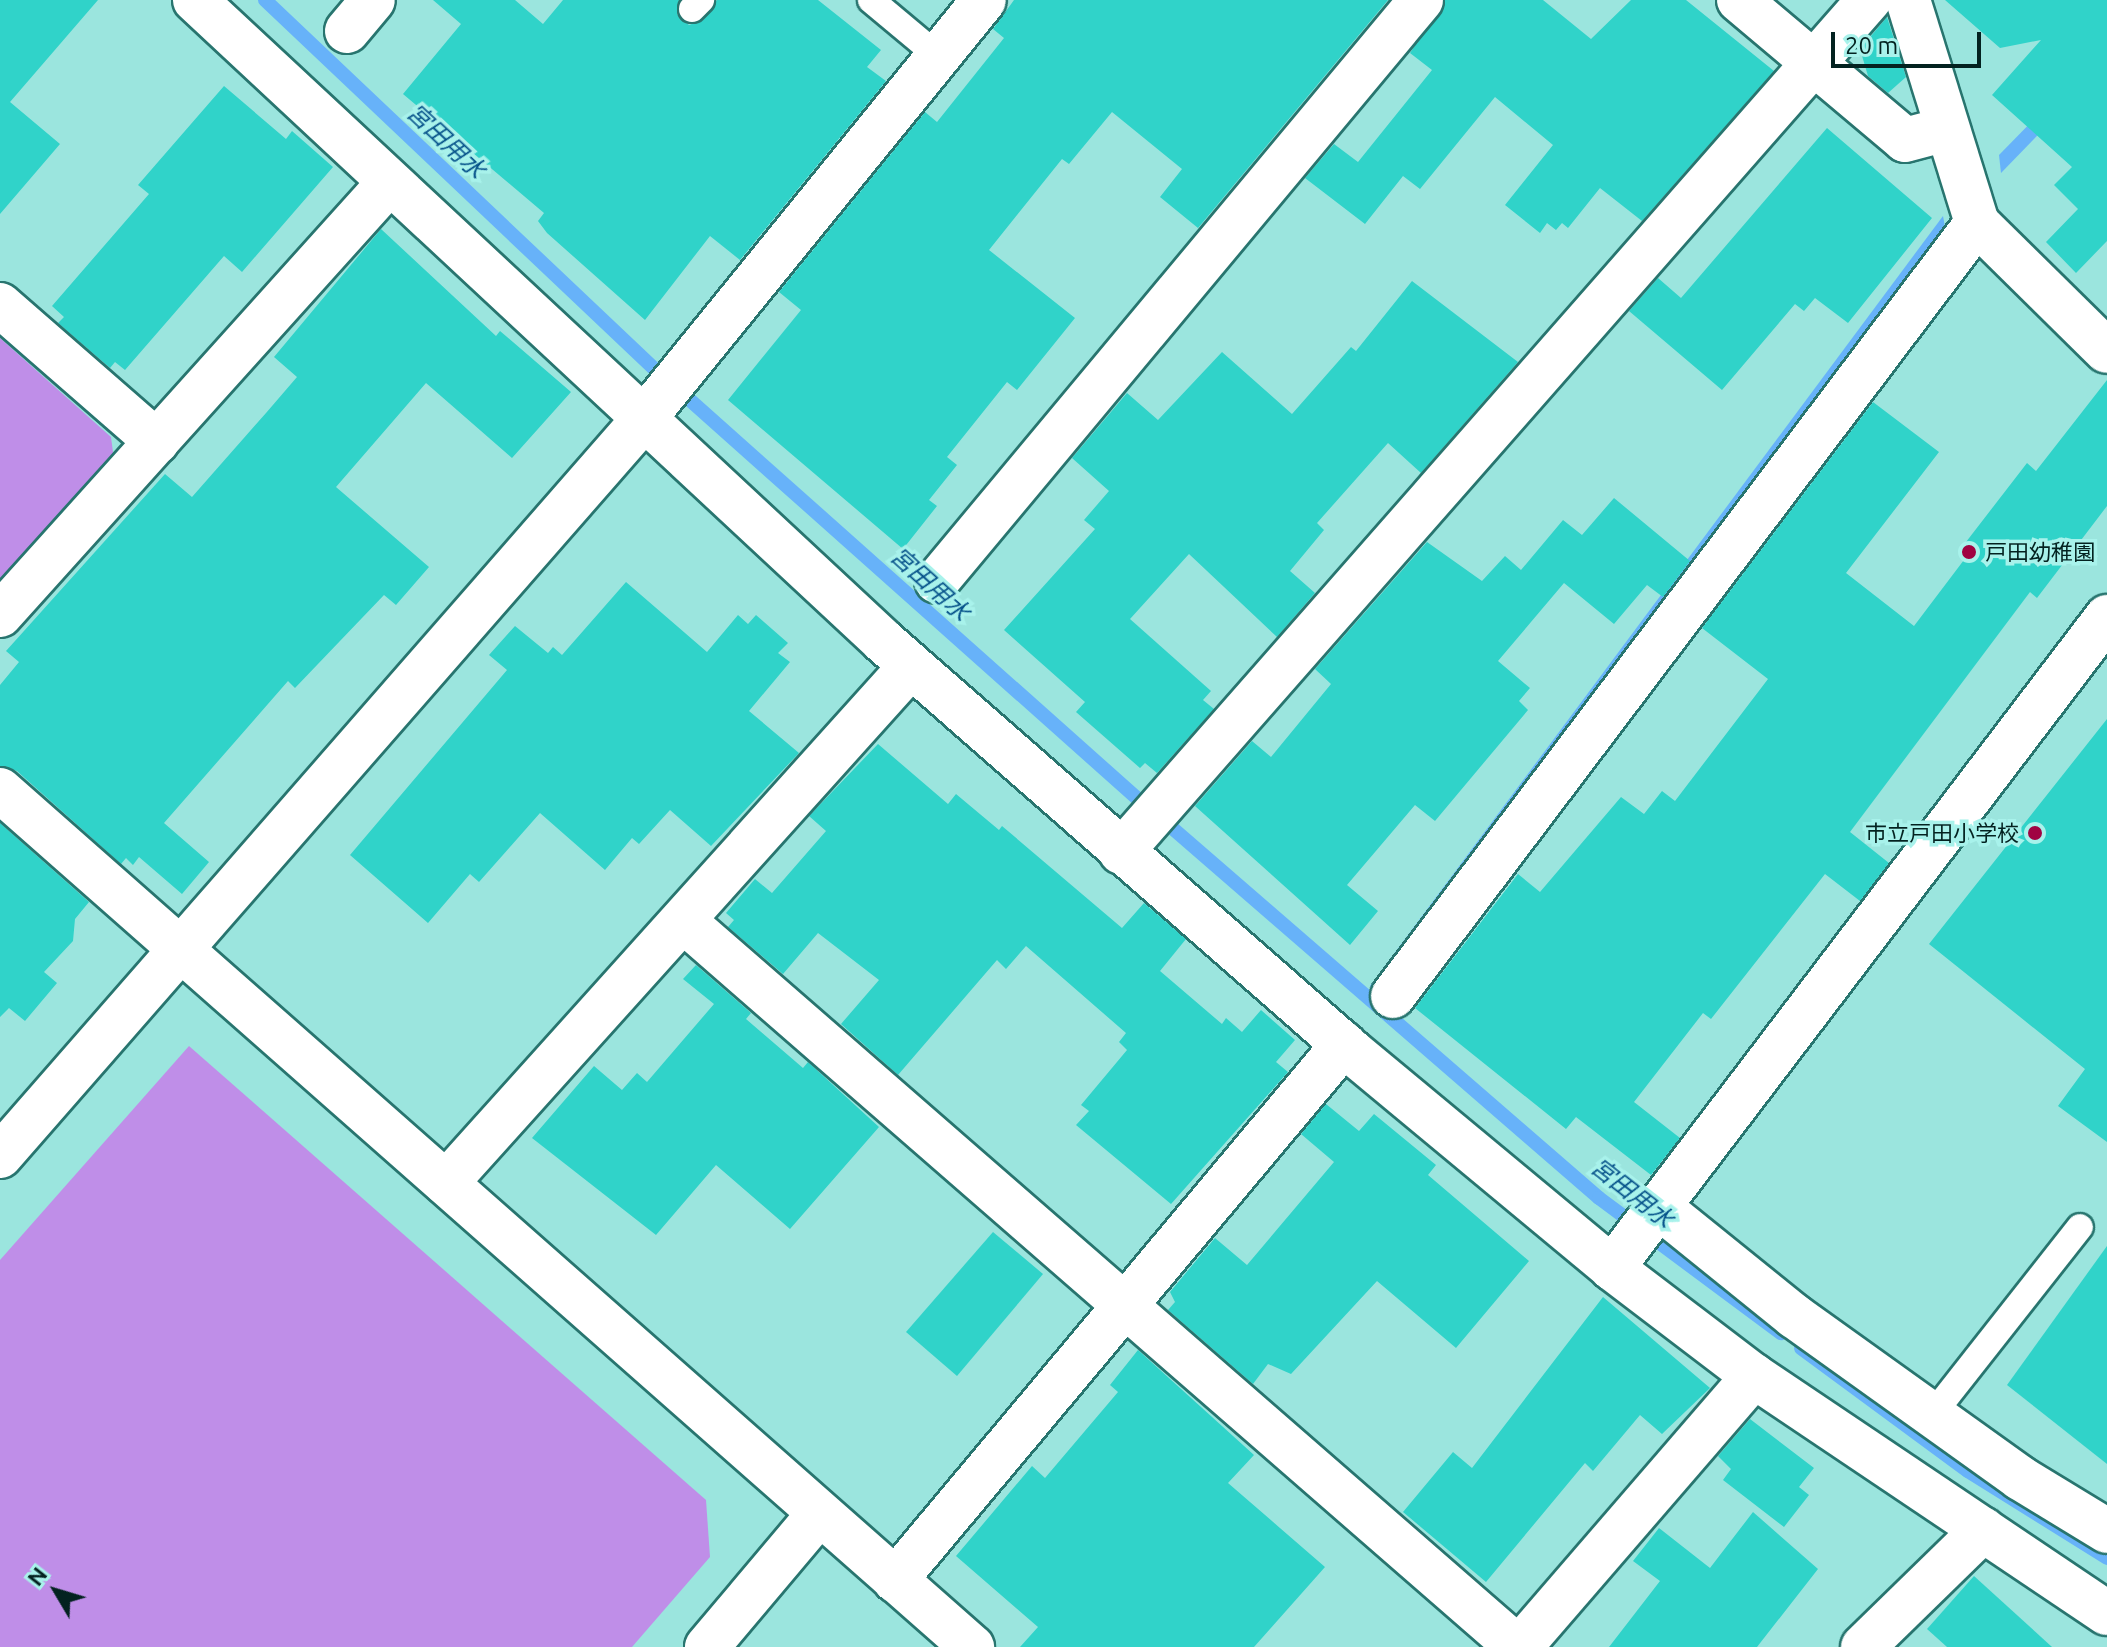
<!DOCTYPE html>
<meta charset="utf-8">
<style>
body{margin:0}
#map{position:relative;width:2107px;height:1647px;overflow:hidden;background:#9be5de;font-family:Ubuntu,"Noto Sans JP",sans-serif}
div>[style]{position:absolute}
.green>*{inset:0;background:#bf8ee8}
.water>*{inset:0;background:#67b2f9}
.stream>*{height:14px;margin:-7px;padding:0 7px;transform-origin:7px;border-radius:7px;background:#67b2f9}
.building>*{inset:0;background:#30d3c9}
.roads{filter:drop-shadow(2px 0 #28756f) drop-shadow(-2px 0 #28756f) drop-shadow(0 2px #28756f) drop-shadow(0 -2px #28756f)}
.service>*{height:26px;margin:-13px;padding:0 13px;transform-origin:13px;border-radius:13px;background:#fff}
.minor>*{height:44px;margin:-22px;padding:0 22px;transform-origin:22px;border-radius:22px;background:#fff}
.tertiary>*{height:44px;margin:-22px;padding:0 22px;transform-origin:22px;border-radius:22px;background:#fff}
.dots>*{width:22px;height:22px;translate:-50% -50%;box-sizing:border-box;border:4px solid #a8f2eb;border-radius:50%}
span{translate:-50% -50%;white-space:nowrap;text-align:center;line-height:1.15;-webkit-text-stroke:7px #a8f2eb;paint-order:stroke}
.poi-label{font-size:22px;color:#032220}
.left{translate:0 -50%;text-align:left}
.right{translate:-100% -50%;text-align:right}
.water-label{font-size:24px;color:#06528a;font-style:italic}
.north{position:absolute;left:16px;top:1551px;width:80px;height:80px;-webkit-text-stroke:6px #a8f2eb;paint-order:stroke;rotate:308deg;font-size:22px;font-weight:700;line-height:32px;text-align:center;color:#032220}
.north::after{content:'';display:block;margin:auto;width:28px;height:36px;background:#032220;clip-path:polygon(50% 0,100% 100%,50% 72%,0 100%)}
.scale{position:absolute;left:1831px;top:32px;width:150px;height:36px;box-sizing:border-box;border:4px solid #032220;border-top:0;padding-left:10px;font-size:24px;line-height:28px;white-space:nowrap;color:#032220;-webkit-text-stroke:6px #a8f2eb;paint-order:stroke}
</style>
<div id="map">
<div class="green">
<i style="clip-path:polygon(0 338px,111px 437px,114px 460px,0 587px)"></i>
<i style="clip-path:polygon(189px 1046px,706px 1500px,710px 1557px,632px 1647px,0 1647px,0 1260px)"></i>
</div>
<div class="water">
<i style="clip-path:polygon(2107px 45px,2107px 64px,2001px 173px,1999px 155px)"></i>
<i style="clip-path:polygon(1943px 216px,1945px 227px,1377px 994px,1370px 986px)"></i>
</div>
<div class="stream">
<i style="left:265px;top:0;width:552px;rotate:43.46deg"></i>
<i style="left:682px;top:393px;width:624px;rotate:41.69deg"></i>
<i style="left:1163px;top:820px;width:577px;rotate:40.92deg"></i>
<i style="left:1599px;top:1198px;width:227px;rotate:36.6deg"></i>
<i style="left:1801px;top:1348px;width:207px;rotate:36.4deg"></i>
<i style="left:1968px;top:1471px;width:164px;rotate:32deg"></i>
</div>
<div class="building">
<i style="clip-path:polygon(0 0,98px 0,10px 102px,60px 144px,0 214px)"></i>
<i style="clip-path:polygon(433px 0,515px 0,543px 24px,563px 0,679px 0,677px 14px,689px 25px,703px 20px,717px 0,818px 0,881px 50px,867px 67px,886px 81px,740px 260px,710px 236px,645px 320px,547px 233px,538px 221px,544px 213px,403px 94px,461px 24px)"></i>
<i style="clip-path:polygon(1014px 0,1388px 0,1198px 228px,1160px 197px,1182px 169px,1112px 112px,1069px 164px,1062px 159px,989px 250px,1075px 318px,1017px 390px,1007px 382px,947px 457px,957px 465px,929px 500px,937px 506px,903px 549px,728px 400px,801px 310px,779px 292px,925px 112px,937px 122px,1004px 38px,993px 29px)"></i>
<i style="clip-path:polygon(1445px 0,1543px 0,1591px 39px,1631px 0,1686px 0,1774px 71px,1642px 221px,1600px 188px,1568px 228px,1562px 223px,1556px 230px,1547px 223px,1540px 233px,1505px 205px,1553px 145px,1495px 97px,1420px 189px,1403px 176px,1365px 224px,1305px 178px,1334px 144px,1358px 162px,1432px 70px,1410px 53px)"></i>
<i style="clip-path:polygon(1945px 0,2107px 0,2107px 241px,2076px 273px,2046px 242px,2078px 209px,2054px 185px,2072px 167px,1992px 95px,2041px 40px,2000px 48px)"></i>
<i style="clip-path:polygon(1887px 17px,1906px 77px,1888px 93px,1868px 76px,1860px 49px)"></i>
<i style="clip-path:polygon(224px 86px,286px 139px,292px 131px,333px 167px,242px 272px,224px 256px,125px 370px,115px 362px,110px 368px,58px 323px,64px 317px,52px 306px,149px 194px,138px 185px)"></i>
<i style="clip-path:polygon(1827px 128px,1932px 218px,1848px 323px,1815px 298px,1804px 311px,1795px 304px,1722px 390px,1629px 311px,1658px 278px,1681px 298px)"></i>
<i style="clip-path:polygon(381px 229px,496px 336px,500px 331px,571px 392px,512px 458px,426px 383px,336px 487px,429px 567px,396px 605px,384px 595px,295px 688px,288px 681px,164px 823px,209px 862px,182px 894px,139px 857px,133px 865px,126px 858px,121px 864px,17px 771px,0 766px,0 685px,19px 662px,6px 651px,165px 474px,192px 497px,266px 413px,297px 377px,274px 357px)"></i>
<i style="clip-path:polygon(1412px 281px,1518px 362px,1421px 473px,1388px 443px,1317px 523px,1324px 530px,1290px 571px,1315px 593px,1277px 637px,1189px 554px,1130px 619px,1211px 691px,1203px 700px,1214px 709px,1157px 773px,1145px 763px,1140px 768px,1076px 712px,1085px 702px,1004px 630px,1095px 529px,1084px 520px,1109px 491px,1072px 458px,1127px 393px,1158px 420px,1222px 352px,1292px 414px,1351px 347px,1356px 351px)"></i>
<i style="clip-path:polygon(2107px 380px,2107px 506px,2037px 598px,2030px 592px,1850px 832px,1889px 863px,1860px 901px,1825px 874px,1711px 1019px,1703px 1013px,1634px 1102px,1680px 1138px,1651px 1175px,1576px 1117px,1566px 1129px,1415px 1008px,1518px 874px,1540px 892px,1621px 797px,1644px 814px,1662px 791px,1675px 801px,1768px 679px,1702px 628px,1873px 402px,1939px 452px,1846px 573px,1914px 626px,1973px 548px,1966px 542px,2027px 463px,2036px 471px)"></i>
<i style="clip-path:polygon(1614px 498px,1690px 561px,1663px 597px,1647px 585px,1614px 624px,1564px 583px,1498px 661px,1530px 688px,1519px 701px,1528px 710px,1435px 821px,1415px 805px,1347px 885px,1378px 911px,1350px 945px,1195px 806px,1252px 741px,1271px 757px,1331px 684px,1315px 669px,1427px 542px,1482px 581px,1505px 556px,1521px 570px,1563px 520px,1582px 535px)"></i>
<i style="clip-path:polygon(626px 582px,707px 652px,738px 615px,748px 624px,756px 615px,788px 643px,778px 653px,790px 662px,749px 711px,799px 753px,711px 846px,670px 810px,639px 844px,632px 838px,605px 870px,540px 813px,479px 882px,470px 874px,428px 923px,350px 855px,507px 670px,489px 655px,515px 626px,548px 653px,553px 647px,562px 655px)"></i>
<i style="clip-path:polygon(2107px 719px,2107px 1142px,2058px 1106px,2085px 1069px,1929px 944px)"></i>
<i style="clip-path:polygon(878px 744px,948px 804px,956px 794px,999px 830px,1002px 826px,1122px 928px,1144px 903px,1186px 939px,1160px 971px,1222px 1024px,1226px 1018px,1242px 1032px,1261px 1010px,1295px 1040px,1276px 1062px,1288px 1072px,1171px 1204px,1076px 1125px,1089px 1111px,1081px 1105px,1127px 1050px,1119px 1042px,1126px 1033px,1026px 946px,1006px 969px,997px 960px,898px 1075px,841px 1024px,879px 980px,818px 933px,783px 974px,728px 927px,734px 920px,726px 913px,755px 879px,772px 893px,826px 831px,809px 816px)"></i>
<i style="clip-path:polygon(0 823px,89px 902px,75px 919px,73px 941px,44px 972px,57px 983px,25px 1021px,9px 1008px,0 1017px)"></i>
<i style="clip-path:polygon(696px 965px,751px 1013px,746px 1019px,803px 1068px,808px 1062px,879px 1127px,790px 1229px,716px 1165px,656px 1235px,532px 1138px,594px 1066px,622px 1090px,637px 1073px,647px 1082px,714px 1004px,683px 979px)"></i>
<i style="clip-path:polygon(1326px 1104px,1359px 1131px,1374px 1114px,1436px 1165px,1428px 1175px,1529px 1261px,1456px 1348px,1377px 1281px,1291px 1374px,1268px 1364px,1253px 1384px,1168px 1310px,1175px 1302px,1170px 1292px,1215px 1238px,1247px 1265px,1334px 1162px,1301px 1134px)"></i>
<i style="clip-path:polygon(993px 1232px,1043px 1274px,957px 1376px,906px 1332px)"></i>
<i style="clip-path:polygon(2107px 1246px,2107px 1464px,2007px 1385px)"></i>
<i style="clip-path:polygon(1603px 1297px,1710px 1388px,1662px 1434px,1640px 1415px,1593px 1471px,1585px 1463px,1486px 1582px,1403px 1512px,1453px 1452px,1472px 1468px)"></i>
<i style="clip-path:polygon(1138px 1350px,1254px 1455px,1228px 1483px,1325px 1567px,1254px 1647px,1020px 1647px,1038px 1627px,956px 1556px,1032px 1466px,1045px 1478px,1118px 1392px,1110px 1385px)"></i>
<i style="clip-path:polygon(1750px 1419px,1814px 1468px,1799px 1487px,1809px 1495px,1784px 1527px,1723px 1480px,1731px 1469px,1718px 1456px)"></i>
<i style="clip-path:polygon(1753px 1512px,1818px 1569px,1757px 1647px,1609px 1647px,1660px 1581px,1633px 1561px,1659px 1528px,1710px 1568px)"></i>
<i style="clip-path:polygon(1974px 1576px,2052px 1647px,1947px 1647px,1927px 1629px)"></i>
</div>
<div class="roads">
<div class="service">
<i style="left:871px;top:0;width:87px;rotate:39.9deg"></i>
<i style="left:692px;top:9px;width:13px;rotate:-45deg"></i>
<i style="left:1932px;top:1415px;width:239px;rotate:-51.8deg"></i>
</div>
<div class="minor">
<i style="left:195px;top:0;width:940px;rotate:42.97deg"></i>
<i style="left:883px;top:641px;width:622px;rotate:41.22deg"></i>
<i style="left:1351px;top:1051px;width:339px;rotate:39.7deg"></i>
<i style="left:1612px;top:1268px;width:178px;rotate:37.3deg"></i>
<i style="left:1754px;top:1376px;width:425px;rotate:33.9deg"></i>
<i style="left:1739px;top:0;width:217px;rotate:40.1deg"></i>
<i style="left:1905px;top:140px;width:43px;rotate:-14.7deg"></i>
<i style="left:347px;top:31px;width:40px;rotate:-50deg"></i>
<i style="left:0;top:305px;width:208px;rotate:41.1deg"></i>
<i style="left:937px;top:581px;width:756px;rotate:-50.2deg"></i>
<i style="left:0;top:615px;width:580px;rotate:-48.01deg"></i>
<i style="left:0;top:790px;width:1296px;rotate:41.4deg"></i>
<i style="left:1121px;top:852px;width:1134px;rotate:-48.72deg"></i>
<i style="left:686px;top:923px;width:1102px;rotate:41.06deg"></i>
<i style="left:1393px;top:996px;width:969px;rotate:-52.93deg"></i>
<i style="left:0;top:1156px;width:976px;rotate:-48.86deg"></i>
<i style="left:642px;top:421px;width:542px;rotate:-50.91deg"></i>
<i style="left:446px;top:1183px;width:695px;rotate:-48.03deg"></i>
<i style="left:1659px;top:1207px;width:174px;rotate:38.9deg"></i>
<i style="left:1794px;top:1316px;width:278px;rotate:35.6deg"></i>
<i style="left:2020px;top:1478px;width:102px;rotate:31.3deg"></i>
<i style="left:1612px;top:1268px;width:818px;rotate:-52.75deg"></i>
<i style="left:895px;top:1580px;width:699px;rotate:-50.05deg"></i>
<i style="left:707px;top:1647px;width:174px;rotate:-49.9deg"></i>
<i style="left:1520px;top:1647px;width:358px;rotate:-49.2deg"></i>
<i style="left:1863px;top:1647px;width:168px;rotate:-44.3deg"></i>
</div>
<div class="tertiary">
<i style="left:1908px;top:0;width:233px;rotate:72.8deg"></i>
<i style="left:1977px;top:223px;width:182px;rotate:44.6deg"></i>
</div>
</div>
<div class="dots">
<i style="left:1969px;top:552px;background:#a00242"></i>
<i style="left:2035px;top:833px;background:#a00242"></i>
</div>
<div class="poi-label">
<span class="left" style="left:1985px;top:552px">戸田幼稚園</span>
<span class="right" style="left:2019px;top:833px">市立戸田小学校</span>
</div>
<div class="water-label">
<span style="left:446px;top:141px;rotate:43deg">宮田用水</span>
<span style="left:930px;top:584px;rotate:42deg">宮田用水</span>
<span style="left:1632px;top:1193px;rotate:38deg">宮田用水</span>
</div>
<div class="north">N</div>
<div class="scale">20 m</div>
</div>
